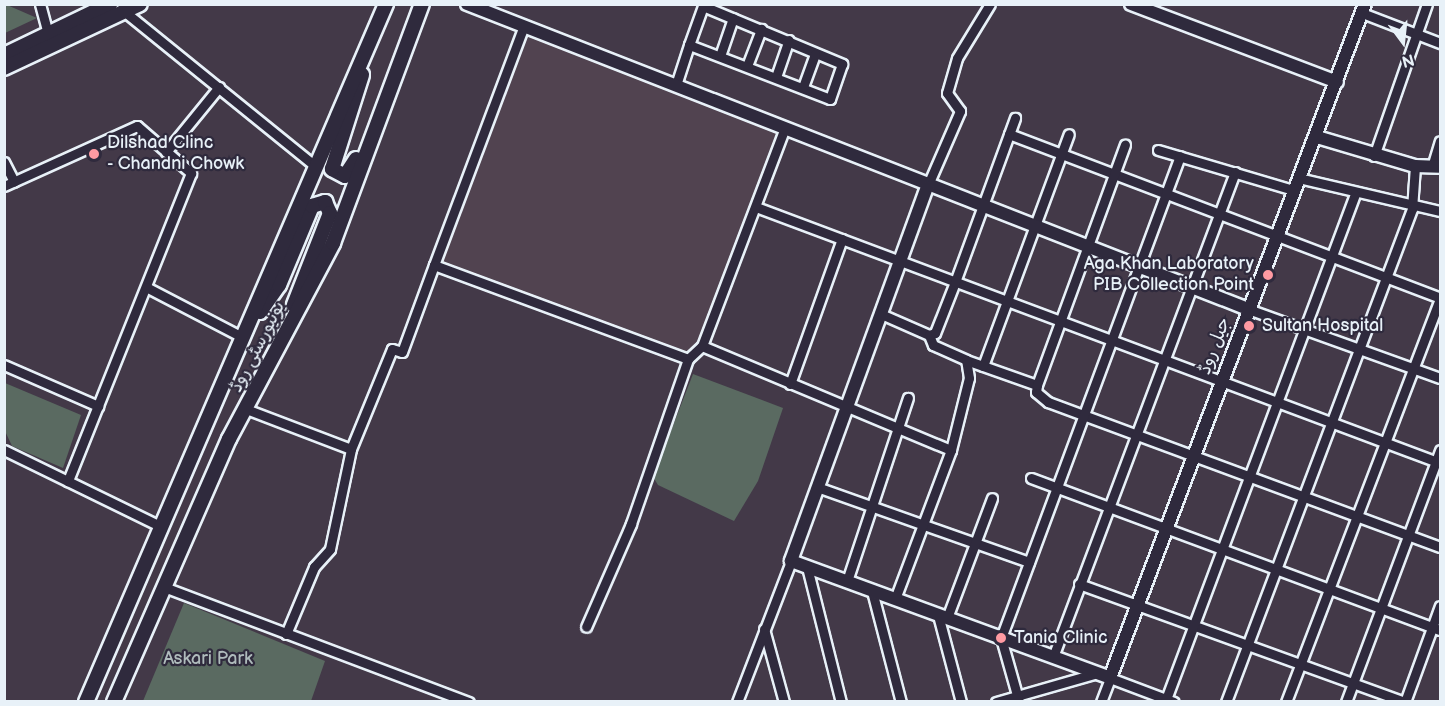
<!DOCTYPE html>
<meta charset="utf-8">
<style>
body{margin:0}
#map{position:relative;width:1445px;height:706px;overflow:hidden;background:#433948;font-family:"Balsamiq Sans","Playpen Sans Arabic",sans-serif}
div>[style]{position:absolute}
.built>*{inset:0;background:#514350}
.green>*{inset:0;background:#5a6a61}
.roads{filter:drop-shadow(2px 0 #e8f1f8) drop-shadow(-2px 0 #e8f1f8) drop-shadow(0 2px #e8f1f8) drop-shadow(0 -2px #e8f1f8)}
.street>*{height:9px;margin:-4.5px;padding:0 4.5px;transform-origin:4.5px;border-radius:4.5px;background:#2f2a3d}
.secondary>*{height:12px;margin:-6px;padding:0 6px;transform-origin:6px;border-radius:6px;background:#2f2a3d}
.primary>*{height:14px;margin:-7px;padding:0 7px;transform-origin:7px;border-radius:7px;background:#2f2a3d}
.dots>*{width:16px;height:16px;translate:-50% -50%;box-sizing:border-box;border:3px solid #2f2a3d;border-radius:50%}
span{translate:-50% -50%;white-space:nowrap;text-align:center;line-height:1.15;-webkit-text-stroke:4.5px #2f2a3d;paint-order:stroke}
.poi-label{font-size:18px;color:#e8f1f8}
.left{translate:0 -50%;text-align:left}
.right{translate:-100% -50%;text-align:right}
.street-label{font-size:18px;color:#e8f1f8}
.park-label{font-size:18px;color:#afbbbc}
.frame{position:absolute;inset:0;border:6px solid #e8f1f8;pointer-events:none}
.north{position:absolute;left:1373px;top:12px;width:60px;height:60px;-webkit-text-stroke:4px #2f2a3d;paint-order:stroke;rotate:165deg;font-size:16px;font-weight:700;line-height:24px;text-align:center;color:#e8f1f8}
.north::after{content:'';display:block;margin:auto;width:21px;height:27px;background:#e8f1f8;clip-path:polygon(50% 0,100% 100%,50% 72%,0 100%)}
</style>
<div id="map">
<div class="built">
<i style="clip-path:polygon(524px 26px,785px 127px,702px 346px,688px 359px,434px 265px)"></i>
</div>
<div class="green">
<i style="clip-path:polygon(4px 5px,7px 5px,37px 18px,5px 33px)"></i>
<i style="clip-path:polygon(693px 374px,783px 408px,758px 481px,734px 521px,658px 485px,653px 477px)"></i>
<i style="clip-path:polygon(5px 383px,81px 415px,63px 468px,12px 446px,5px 431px)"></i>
<i style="clip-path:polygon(184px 603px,325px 661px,311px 701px,143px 701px)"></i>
</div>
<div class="roads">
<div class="street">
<i style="left:40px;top:4px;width:31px;rotate:75deg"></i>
<i style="left:125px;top:12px;width:245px;rotate:39deg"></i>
<i style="left:1362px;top:13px;width:84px;rotate:21deg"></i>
<i style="left:720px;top:56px;width:40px;rotate:-71.1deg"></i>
<i style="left:747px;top:66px;width:40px;rotate:-69deg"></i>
<i style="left:776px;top:77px;width:39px;rotate:-71deg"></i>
<i style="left:676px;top:85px;width:42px;rotate:-72deg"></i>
<i style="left:689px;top:45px;width:41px;rotate:-70.3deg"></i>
<i style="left:703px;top:6px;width:151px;rotate:22.6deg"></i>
<i style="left:842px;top:64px;width:37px;rotate:109deg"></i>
<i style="left:830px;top:99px;width:151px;rotate:-159deg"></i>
<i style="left:803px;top:87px;width:35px;rotate:-70deg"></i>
<i style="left:1009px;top:134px;width:461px;rotate:20.8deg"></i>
<i style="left:1158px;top:150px;width:141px;rotate:16.5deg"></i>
<i style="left:166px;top:152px;width:84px;rotate:-50.8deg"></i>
<i style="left:1374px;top:156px;width:161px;rotate:-70.8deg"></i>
<i style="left:4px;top:162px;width:22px;rotate:63deg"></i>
<i style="left:1432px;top:167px;width:27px;rotate:-73deg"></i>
<i style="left:1298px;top:178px;width:146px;rotate:13.1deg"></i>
<i style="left:4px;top:186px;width:146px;rotate:-24.3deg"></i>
<i style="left:137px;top:126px;width:72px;rotate:41deg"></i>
<i style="left:191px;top:173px;width:332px;rotate:111.8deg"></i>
<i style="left:927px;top:187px;width:83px;rotate:-66.5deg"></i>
<i style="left:960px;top:111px;width:22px;rotate:-126deg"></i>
<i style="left:947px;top:93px;width:36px;rotate:-74deg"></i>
<i style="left:957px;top:58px;width:63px;rotate:-58.6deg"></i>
<i style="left:756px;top:207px;width:730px;rotate:20.52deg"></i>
<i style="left:434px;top:265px;width:255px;rotate:-69.4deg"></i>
<i style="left:146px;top:287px;width:110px;rotate:27.5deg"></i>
<i style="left:1248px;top:309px;width:204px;rotate:19.8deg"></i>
<i style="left:881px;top:314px;width:52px;rotate:23.6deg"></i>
<i style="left:929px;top:335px;width:11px;rotate:68deg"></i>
<i style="left:933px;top:345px;width:36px;rotate:24deg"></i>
<i style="left:966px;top:360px;width:75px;rotate:19.4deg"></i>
<i style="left:1037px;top:385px;width:7px;rotate:98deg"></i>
<i style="left:1036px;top:392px;width:16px;rotate:40deg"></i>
<i style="left:1048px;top:402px;width:418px;rotate:20.3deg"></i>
<i style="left:929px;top:335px;width:6px;rotate:-18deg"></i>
<i style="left:935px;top:333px;width:55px;rotate:-68.6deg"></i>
<i style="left:955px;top:282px;width:175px;rotate:-69.9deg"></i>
<i style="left:702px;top:346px;width:270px;rotate:22.7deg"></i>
<i style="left:688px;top:359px;width:19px;rotate:-43deg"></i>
<i style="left:702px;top:346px;width:234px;rotate:-69.2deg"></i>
<i style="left:4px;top:365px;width:103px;rotate:23.6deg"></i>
<i style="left:983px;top:366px;width:247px;rotate:-69.7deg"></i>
<i style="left:790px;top:384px;width:154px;rotate:-70.3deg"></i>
<i style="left:1037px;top:385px;width:256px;rotate:-69.9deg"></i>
<i style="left:246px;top:409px;width:112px;rotate:20.9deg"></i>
<i style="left:4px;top:450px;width:176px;rotate:26deg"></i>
<i style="left:1031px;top:478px;width:436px;rotate:20.4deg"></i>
<i style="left:817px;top:487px;width:225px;rotate:19.5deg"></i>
<i style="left:807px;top:567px;width:139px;rotate:75.9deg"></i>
<i style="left:847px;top:581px;width:193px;rotate:-71.6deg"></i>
<i style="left:1079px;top:584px;width:347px;rotate:19.9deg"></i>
<i style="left:164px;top:587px;width:326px;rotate:20.7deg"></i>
<i style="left:872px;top:591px;width:115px;rotate:75.4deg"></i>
<i style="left:895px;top:599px;width:159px;rotate:-69.4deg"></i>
<i style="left:951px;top:450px;width:74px;rotate:-76deg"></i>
<i style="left:969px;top:378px;width:18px;rotate:-99deg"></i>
<i style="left:938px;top:615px;width:90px;rotate:75.2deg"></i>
<i style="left:947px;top:618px;width:128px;rotate:-69.4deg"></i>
<i style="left:764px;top:629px;width:76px;rotate:74.7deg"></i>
<i style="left:286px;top:634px;width:73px;rotate:-67.3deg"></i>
<i style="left:314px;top:567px;width:24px;rotate:-48deg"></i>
<i style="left:330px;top:549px;width:102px;rotate:-78.1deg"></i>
<i style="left:351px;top:449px;width:108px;rotate:-67.7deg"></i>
<i style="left:392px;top:349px;width:10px;rotate:17deg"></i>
<i style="left:402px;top:352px;width:93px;rotate:-69.8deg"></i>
<i style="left:434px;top:265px;width:271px;rotate:20.3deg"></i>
<i style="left:688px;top:359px;width:175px;rotate:109.1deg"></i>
<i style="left:631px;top:524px;width:112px;rotate:113.6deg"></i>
<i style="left:1053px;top:657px;width:518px;rotate:-69.43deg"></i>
<i style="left:737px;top:702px;width:151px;rotate:-69deg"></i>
<i style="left:996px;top:702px;width:105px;rotate:-16deg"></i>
<i style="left:1019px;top:702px;width:66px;rotate:-105.7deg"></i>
<i style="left:1001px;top:638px;width:514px;rotate:-69.63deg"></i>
<i style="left:1101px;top:702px;width:26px;rotate:-69deg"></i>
<i style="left:1110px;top:678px;width:68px;rotate:20.6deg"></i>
<i style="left:1165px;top:702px;width:542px;rotate:-69.49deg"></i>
<i style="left:1226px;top:702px;width:527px;rotate:-69.33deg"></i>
<i style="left:1412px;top:209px;width:43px;rotate:-86deg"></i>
<i style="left:1286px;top:702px;width:431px;rotate:-69.1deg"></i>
<i style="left:1346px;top:702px;width:269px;rotate:-69.5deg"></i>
<i style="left:1405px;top:702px;width:102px;rotate:-70deg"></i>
</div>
<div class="secondary">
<i style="left:467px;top:4px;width:838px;rotate:21.33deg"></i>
<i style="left:1131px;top:4px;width:220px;rotate:20.7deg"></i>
<i style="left:1317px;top:137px;width:102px;rotate:16.5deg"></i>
<i style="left:1415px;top:166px;width:25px;rotate:2deg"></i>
<i style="left:927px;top:187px;width:398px;rotate:110deg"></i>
<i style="left:791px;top:561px;width:340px;rotate:20.1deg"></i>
<i style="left:1110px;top:678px;width:721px;rotate:-69.28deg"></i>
</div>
<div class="primary">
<i style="left:4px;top:55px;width:118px;rotate:-25.7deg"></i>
<i style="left:4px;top:68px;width:150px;rotate:-25.2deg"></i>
<i style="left:356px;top:159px;width:20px;rotate:123deg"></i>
<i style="left:345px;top:176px;width:15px;rotate:-152deg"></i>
<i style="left:332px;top:169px;width:99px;rotate:-72.3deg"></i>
<i style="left:260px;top:312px;width:33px;rotate:-55deg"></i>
<i style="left:279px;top:285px;width:86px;rotate:-67.3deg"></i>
<i style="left:312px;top:206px;width:14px;rotate:-17deg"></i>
<i style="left:325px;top:202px;width:12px;rotate:66deg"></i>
<i style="left:330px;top:213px;width:99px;rotate:111.4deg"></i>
<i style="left:86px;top:702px;width:760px;rotate:-66.74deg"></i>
<i style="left:114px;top:702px;width:287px;rotate:-66.4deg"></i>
<i style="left:229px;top:439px;width:222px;rotate:-62deg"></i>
<i style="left:333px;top:243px;width:255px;rotate:-69.6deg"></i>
</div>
</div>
<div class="dots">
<i style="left:94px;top:154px;background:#ff9aa2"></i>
<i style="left:1268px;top:275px;background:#ff9aa2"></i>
<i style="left:1249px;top:326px;background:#ff9aa2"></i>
<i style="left:1001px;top:638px;background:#ff9aa2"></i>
</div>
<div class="poi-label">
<span class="left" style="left:107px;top:154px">Dilshad Clinc<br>- Chandni Chowk</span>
<span class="right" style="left:1254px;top:275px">Aga Khan Laboratory<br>PIB Collection Point</span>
<span class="left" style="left:1262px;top:326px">Sultan Hospital</span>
<span class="left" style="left:1014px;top:638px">Tania Clinic</span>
</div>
<div class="street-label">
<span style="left:1215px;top:346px;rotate:-69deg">جیل روڈ</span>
<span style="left:258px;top:347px;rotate:-63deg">یونیورسٹی روڈ</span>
</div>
<div class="park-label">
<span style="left:208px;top:659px">Askari Park</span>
</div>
<div class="frame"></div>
<div class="north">N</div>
</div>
